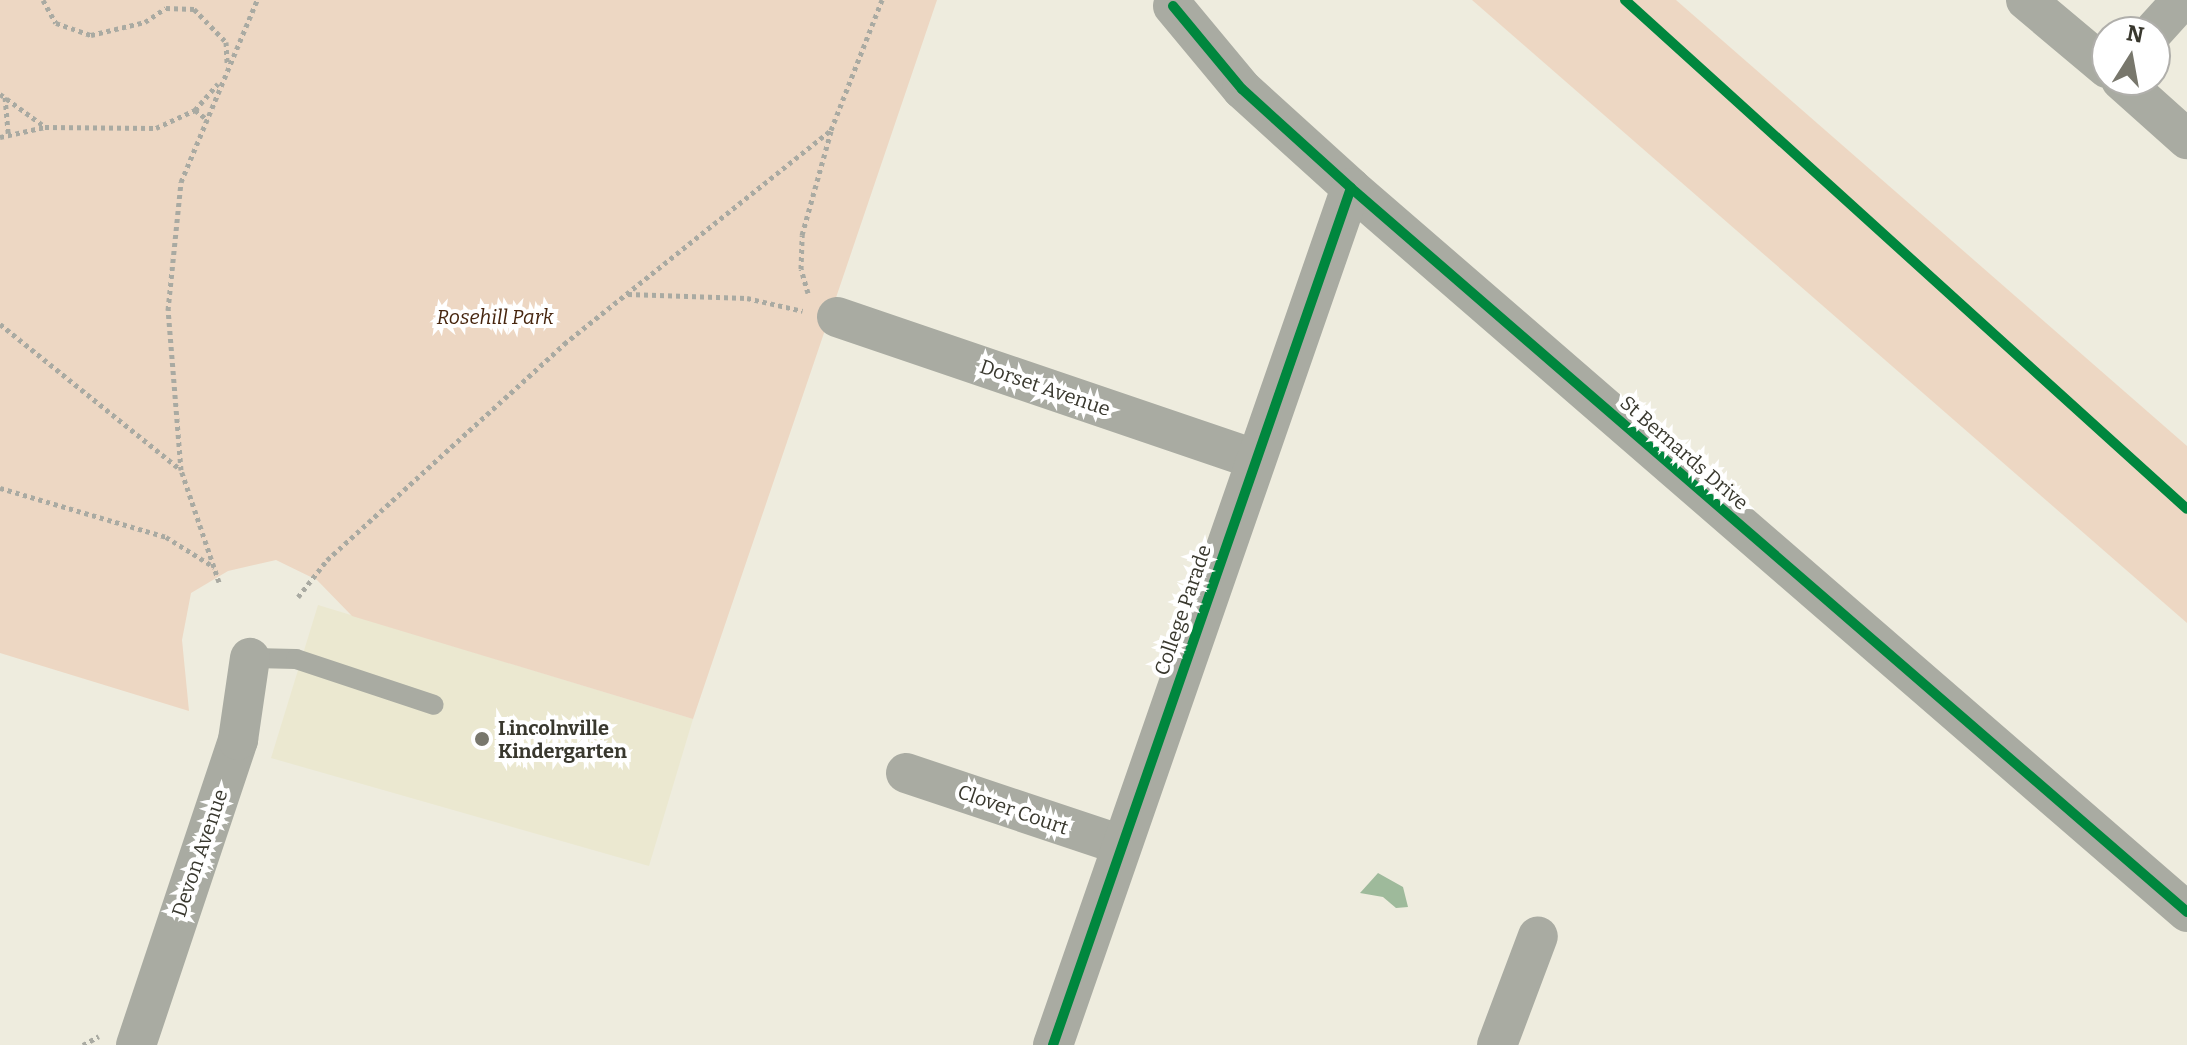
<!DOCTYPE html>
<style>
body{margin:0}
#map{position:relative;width:2187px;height:1045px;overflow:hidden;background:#eeecde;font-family:Bitter,serif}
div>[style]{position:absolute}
.built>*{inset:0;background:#ebe8d0}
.green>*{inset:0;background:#edd7c3}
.water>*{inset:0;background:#9eba9b}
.path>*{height:5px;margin-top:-2.5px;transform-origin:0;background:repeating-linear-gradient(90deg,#a9aaa2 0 4px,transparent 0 8px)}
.service>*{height:20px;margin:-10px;padding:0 10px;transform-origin:10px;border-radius:10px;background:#a9aba2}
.minor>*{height:40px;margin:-20px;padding:0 20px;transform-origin:20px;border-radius:20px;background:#a9aba2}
.cycleway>*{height:10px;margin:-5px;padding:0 5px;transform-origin:5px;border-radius:5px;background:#00873e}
.dots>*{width:22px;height:22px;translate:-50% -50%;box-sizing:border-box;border:4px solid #fff;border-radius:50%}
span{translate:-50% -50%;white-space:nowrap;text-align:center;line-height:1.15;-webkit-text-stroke:8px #fff;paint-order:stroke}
.park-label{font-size:20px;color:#46250e;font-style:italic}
.street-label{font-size:20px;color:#39382e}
.poi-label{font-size:20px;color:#39382e;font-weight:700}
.left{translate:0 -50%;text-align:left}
.north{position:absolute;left:2091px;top:16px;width:80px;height:80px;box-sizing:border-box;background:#fff;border:2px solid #b0afab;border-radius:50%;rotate:11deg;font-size:22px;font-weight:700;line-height:32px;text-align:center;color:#39382e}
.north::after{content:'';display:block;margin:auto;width:28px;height:36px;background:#78776c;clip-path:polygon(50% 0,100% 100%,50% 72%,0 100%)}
</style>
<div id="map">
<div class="built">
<i style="clip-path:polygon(318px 605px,693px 719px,649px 866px,271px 758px)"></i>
</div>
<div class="green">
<i style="clip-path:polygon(0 0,937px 0,693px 719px,352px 616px,317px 580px,276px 560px,228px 571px,191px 593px,182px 640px,189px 711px,0 653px)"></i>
<i style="clip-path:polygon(1472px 0,1676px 0,2187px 446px,2187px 623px)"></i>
</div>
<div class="water">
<i style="clip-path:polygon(1378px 873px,1403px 887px,1408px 907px,1396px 908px,1383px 897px,1360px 893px)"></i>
</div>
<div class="path">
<i style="left:43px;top:0;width:26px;rotate:61deg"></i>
<i style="left:56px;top:23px;width:37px;rotate:19deg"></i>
<i style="left:91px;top:35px;width:56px;rotate:-13.5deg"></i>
<i style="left:145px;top:22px;width:25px;rotate:-34deg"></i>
<i style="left:166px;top:8px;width:28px;rotate:2deg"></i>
<i style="left:194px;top:9px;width:46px;rotate:45.9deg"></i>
<i style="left:226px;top:42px;width:22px;rotate:87deg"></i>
<i style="left:0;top:94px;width:54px;rotate:36deg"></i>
<i style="left:5px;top:97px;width:38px;rotate:85deg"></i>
<i style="left:195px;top:110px;width:35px;rotate:-49deg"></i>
<i style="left:0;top:137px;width:46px;rotate:-12.5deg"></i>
<i style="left:45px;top:127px;width:111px;rotate:0.5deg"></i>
<i style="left:156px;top:128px;width:43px;rotate:-24.8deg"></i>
<i style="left:195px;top:110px;width:16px;rotate:38deg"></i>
<i style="left:808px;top:293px;width:25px;rotate:-106deg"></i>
<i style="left:801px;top:269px;width:34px;rotate:-88deg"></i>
<i style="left:802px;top:235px;width:108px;rotate:-74.4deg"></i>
<i style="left:628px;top:294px;width:119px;rotate:1.9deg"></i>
<i style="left:747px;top:298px;width:57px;rotate:13.1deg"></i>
<i style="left:0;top:324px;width:231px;rotate:38.9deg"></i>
<i style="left:0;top:488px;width:173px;rotate:16.4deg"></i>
<i style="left:166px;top:537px;width:57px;rotate:32deg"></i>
<i style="left:219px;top:582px;width:118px;rotate:-108.7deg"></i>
<i style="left:181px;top:470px;width:161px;rotate:-94.6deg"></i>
<i style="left:168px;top:310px;width:129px;rotate:-84.2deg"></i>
<i style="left:181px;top:182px;width:197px;rotate:-67.3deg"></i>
<i style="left:298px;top:597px;width:47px;rotate:-51.9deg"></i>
<i style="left:327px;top:560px;width:321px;rotate:-42.3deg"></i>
<i style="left:564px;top:344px;width:342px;rotate:-38.7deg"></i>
<i style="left:831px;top:130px;width:140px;rotate:-68.6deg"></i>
<i style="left:83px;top:1045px;width:18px;rotate:-29deg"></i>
</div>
<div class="service">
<i style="left:250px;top:658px;width:46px;rotate:1.2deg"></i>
<i style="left:296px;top:659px;width:145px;rotate:18.4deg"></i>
</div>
<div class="minor">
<i style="left:2026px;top:0;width:106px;rotate:40deg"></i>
<i style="left:1173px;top:6px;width:108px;rotate:50.3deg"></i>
<i style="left:1242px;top:89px;width:147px;rotate:42.2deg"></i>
<i style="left:1351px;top:188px;width:1106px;rotate:40.89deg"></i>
<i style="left:2153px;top:32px;width:43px;rotate:-47.8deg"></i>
<i style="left:2121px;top:80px;width:89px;rotate:41.8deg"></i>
<i style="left:837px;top:317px;width:440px;rotate:18.8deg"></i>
<i style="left:906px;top:773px;width:227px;rotate:18.5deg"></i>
<i style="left:136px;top:1045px;width:322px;rotate:-71.5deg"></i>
<i style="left:238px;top:740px;width:83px;rotate:-81.7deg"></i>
<i style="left:1053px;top:1045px;width:907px;rotate:-70.83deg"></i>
<i style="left:1497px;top:1045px;width:116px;rotate:-69.4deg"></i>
</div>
<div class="cycleway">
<i style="left:1625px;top:0;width:758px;rotate:42.17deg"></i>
<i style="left:1173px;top:6px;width:108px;rotate:50.3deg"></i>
<i style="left:1242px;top:89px;width:147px;rotate:42.2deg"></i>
<i style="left:1351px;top:188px;width:1106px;rotate:40.89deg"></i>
<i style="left:1053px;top:1045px;width:907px;rotate:-70.83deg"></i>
</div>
<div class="dots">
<i style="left:482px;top:739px;background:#78776c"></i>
</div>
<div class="park-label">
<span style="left:495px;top:317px">Rosehill Park</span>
</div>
<div class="street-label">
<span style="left:1045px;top:388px;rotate:19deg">Dorset Avenue</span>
<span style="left:1684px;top:453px;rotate:41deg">St Bernards Drive</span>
<span style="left:1183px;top:610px;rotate:-71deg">College Parade</span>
<span style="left:1013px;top:810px;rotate:19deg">Clover Court</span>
<span style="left:200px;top:853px;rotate:-71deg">Devon Avenue</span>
</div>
<div class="poi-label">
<span class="left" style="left:498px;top:740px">Lincolnville<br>Kindergarten</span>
</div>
<div class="north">N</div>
</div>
